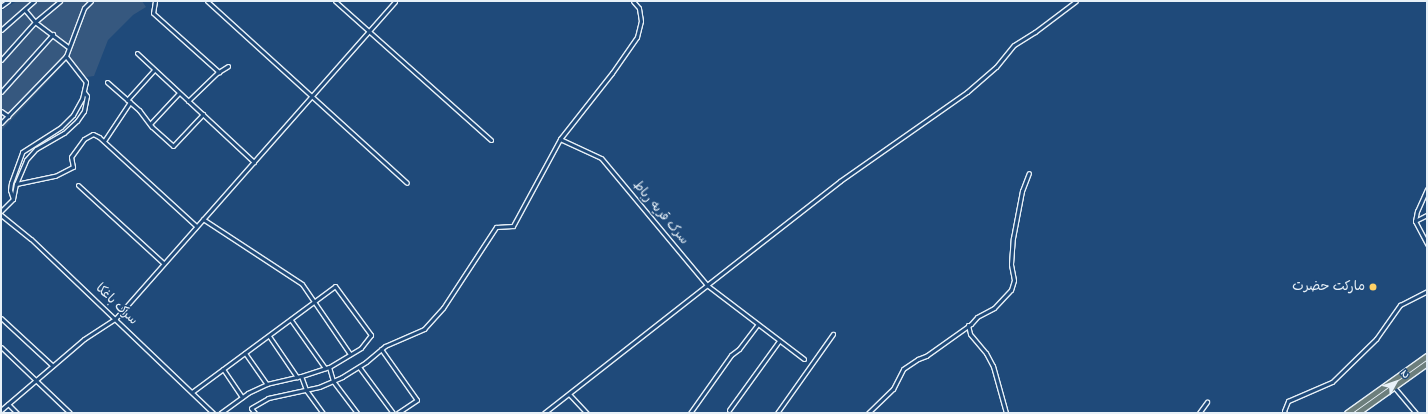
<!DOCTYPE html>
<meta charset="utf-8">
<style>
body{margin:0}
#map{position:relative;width:1428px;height:414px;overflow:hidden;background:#1f4a7a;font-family:"Indie Flower","Playpen Sans Arabic",sans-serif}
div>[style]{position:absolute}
.built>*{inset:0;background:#36587f}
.roads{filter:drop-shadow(1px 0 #e8f1f8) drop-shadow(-1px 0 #e8f1f8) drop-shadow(0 1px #e8f1f8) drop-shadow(0 -1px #e8f1f8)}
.minor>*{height:3px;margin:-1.5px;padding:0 1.5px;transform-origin:1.5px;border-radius:1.5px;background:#1f4a7a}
.highway>*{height:4.5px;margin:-2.25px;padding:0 2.25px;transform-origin:2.25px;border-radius:2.25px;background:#6c7e7c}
.dots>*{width:11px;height:11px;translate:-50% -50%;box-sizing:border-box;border:2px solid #1f4a7a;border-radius:50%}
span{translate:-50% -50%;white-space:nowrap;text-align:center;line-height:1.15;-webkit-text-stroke:3px #1f4a7a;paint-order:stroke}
.street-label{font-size:13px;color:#e8f1f8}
.poi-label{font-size:13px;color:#e8f1f8}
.right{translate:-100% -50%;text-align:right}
.frame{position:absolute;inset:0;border:2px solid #e8f1f8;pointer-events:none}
.north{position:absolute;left:1376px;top:362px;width:40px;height:40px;-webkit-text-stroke:3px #1f4a7a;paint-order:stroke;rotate:50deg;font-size:11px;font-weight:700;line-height:16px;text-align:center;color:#e8f1f8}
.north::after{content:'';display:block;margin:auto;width:14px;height:18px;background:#e8f1f8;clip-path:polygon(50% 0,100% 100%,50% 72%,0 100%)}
</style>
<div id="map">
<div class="built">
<i style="clip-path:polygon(17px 1px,142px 1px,146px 7px,133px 15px,108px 40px,94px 76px,87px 77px,66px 62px,1px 131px,1px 11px)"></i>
</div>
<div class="roads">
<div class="minor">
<i style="left:155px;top:1px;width:12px;rotate:99deg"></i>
<i style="left:153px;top:13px;width:89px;rotate:41.8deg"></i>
<i style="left:207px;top:1px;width:270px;rotate:42.3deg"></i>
<i style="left:335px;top:1px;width:209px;rotate:41.7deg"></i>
<i style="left:1px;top:6px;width:9px;rotate:-36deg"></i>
<i style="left:25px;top:10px;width:16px;rotate:50deg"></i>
<i style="left:35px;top:22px;width:41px;rotate:37.1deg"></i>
<i style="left:1px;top:30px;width:44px;rotate:-41.3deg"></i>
<i style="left:137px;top:53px;width:160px;rotate:43deg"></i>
<i style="left:1px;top:60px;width:51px;rotate:-48.2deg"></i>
<i style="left:35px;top:22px;width:33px;rotate:-40deg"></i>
<i style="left:107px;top:82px;width:43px;rotate:41.2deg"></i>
<i style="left:139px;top:110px;width:21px;rotate:53deg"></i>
<i style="left:152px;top:127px;width:28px;rotate:42deg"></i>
<i style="left:173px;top:146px;width:44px;rotate:-46.8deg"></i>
<i style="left:1px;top:92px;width:78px;rotate:-48.1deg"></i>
<i style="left:127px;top:100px;width:40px;rotate:-48deg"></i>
<i style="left:188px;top:101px;width:40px;rotate:-44deg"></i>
<i style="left:217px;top:73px;width:13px;rotate:-32deg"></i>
<i style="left:1px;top:111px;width:9px;rotate:36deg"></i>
<i style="left:1px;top:123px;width:93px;rotate:-45.9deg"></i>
<i style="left:66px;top:56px;width:51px;rotate:-69.4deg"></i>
<i style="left:84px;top:8px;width:10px;rotate:-45deg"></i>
<i style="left:150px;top:124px;width:42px;rotate:-46.9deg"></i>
<i style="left:104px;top:141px;width:47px;rotate:-56.3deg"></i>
<i style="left:16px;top:184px;width:40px;rotate:-12deg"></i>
<i style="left:55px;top:176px;width:20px;rotate:-27deg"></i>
<i style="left:73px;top:167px;width:10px;rotate:-101deg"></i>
<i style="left:71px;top:157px;width:22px;rotate:-54deg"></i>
<i style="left:84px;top:139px;width:10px;rotate:-29deg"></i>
<i style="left:93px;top:134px;width:7px;rotate:27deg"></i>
<i style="left:99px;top:137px;width:132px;rotate:42.5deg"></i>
<i style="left:78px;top:185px;width:115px;rotate:42.5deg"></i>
<i style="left:1427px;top:189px;width:24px;rotate:114deg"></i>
<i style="left:1417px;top:211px;width:10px;rotate:101deg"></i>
<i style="left:1415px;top:221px;width:26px;rotate:62deg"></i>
<i style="left:13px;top:199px;width:9px;rotate:-108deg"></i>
<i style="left:10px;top:190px;width:7px;rotate:-82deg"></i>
<i style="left:11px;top:183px;width:33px;rotate:-70deg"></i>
<i style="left:22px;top:152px;width:46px;rotate:-32.7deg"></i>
<i style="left:61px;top:127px;width:17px;rotate:-45deg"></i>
<i style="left:73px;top:115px;width:18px;rotate:-61deg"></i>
<i style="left:82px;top:99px;width:17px;rotate:-77deg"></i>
<i style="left:86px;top:82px;width:33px;rotate:-128deg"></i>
<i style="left:1px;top:211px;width:17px;rotate:-45deg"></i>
<i style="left:13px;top:199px;width:15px;rotate:-79deg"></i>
<i style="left:16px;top:184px;width:26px;rotate:-67deg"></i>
<i style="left:26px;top:160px;width:15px;rotate:-48deg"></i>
<i style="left:36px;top:149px;width:32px;rotate:-30deg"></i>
<i style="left:64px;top:133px;width:18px;rotate:-43deg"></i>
<i style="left:77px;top:121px;width:12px;rotate:-55deg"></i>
<i style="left:84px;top:111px;width:15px;rotate:-79deg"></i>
<i style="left:87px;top:96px;width:5px;rotate:-127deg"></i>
<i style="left:1px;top:215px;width:38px;rotate:39deg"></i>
<i style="left:31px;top:239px;width:252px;rotate:43.7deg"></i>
<i style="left:203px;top:219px;width:118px;rotate:33.3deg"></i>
<i style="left:302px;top:284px;width:85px;rotate:55.6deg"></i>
<i style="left:1415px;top:221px;width:13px;rotate:-27deg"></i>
<i style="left:1px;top:318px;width:69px;rotate:42.7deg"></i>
<i style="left:291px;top:320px;width:59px;rotate:54.7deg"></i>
<i style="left:968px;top:325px;width:9px;rotate:77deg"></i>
<i style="left:970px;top:334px;width:25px;rotate:50deg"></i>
<i style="left:986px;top:353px;width:15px;rotate:62deg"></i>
<i style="left:993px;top:366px;width:49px;rotate:74.5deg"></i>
<i style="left:269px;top:336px;width:50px;rotate:55.7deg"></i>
<i style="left:1px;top:347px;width:95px;rotate:43.7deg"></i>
<i style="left:381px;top:349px;width:62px;rotate:54.8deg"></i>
<i style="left:417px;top:400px;width:23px;rotate:146deg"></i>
<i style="left:245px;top:353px;width:38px;rotate:55deg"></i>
<i style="left:804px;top:359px;width:122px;rotate:-142.7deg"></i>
<i style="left:707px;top:285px;width:169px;rotate:-38deg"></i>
<i style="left:840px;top:181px;width:155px;rotate:-35deg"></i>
<i style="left:967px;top:92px;width:38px;rotate:-41deg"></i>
<i style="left:996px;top:67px;width:28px;rotate:-51deg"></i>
<i style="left:1014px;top:45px;width:25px;rotate:-32deg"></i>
<i style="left:1035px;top:32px;width:51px;rotate:-37.1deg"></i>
<i style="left:329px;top:367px;width:15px;rotate:74deg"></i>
<i style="left:333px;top:381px;width:40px;rotate:53deg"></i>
<i style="left:359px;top:367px;width:57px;rotate:53.5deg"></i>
<i style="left:223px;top:369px;width:34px;rotate:56deg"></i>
<i style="left:301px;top:376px;width:15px;rotate:70deg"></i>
<i style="left:306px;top:390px;width:29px;rotate:54deg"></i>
<i style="left:1394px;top:387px;width:34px;rotate:50deg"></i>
<i style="left:192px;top:392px;width:178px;rotate:-36.5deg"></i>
<i style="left:335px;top:286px;width:61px;rotate:53.7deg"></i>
<i style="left:371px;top:335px;width:16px;rotate:128deg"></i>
<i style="left:361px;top:348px;width:37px;rotate:149deg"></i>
<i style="left:329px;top:367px;width:29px;rotate:162deg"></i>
<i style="left:301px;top:376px;width:35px;rotate:167deg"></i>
<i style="left:267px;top:384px;width:21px;rotate:155deg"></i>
<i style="left:248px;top:393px;width:34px;rotate:144deg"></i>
<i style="left:569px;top:394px;width:26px;rotate:47deg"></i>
<i style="left:8px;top:404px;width:13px;rotate:45deg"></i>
<i style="left:1px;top:410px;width:109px;rotate:-40.5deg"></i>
<i style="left:84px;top:339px;width:38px;rotate:-33deg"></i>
<i style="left:116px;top:318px;width:422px;rotate:-48.6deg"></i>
<i style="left:729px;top:410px;width:85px;rotate:-54.1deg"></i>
<i style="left:255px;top:413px;width:6px;rotate:-129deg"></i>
<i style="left:251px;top:408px;width:20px;rotate:-30deg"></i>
<i style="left:268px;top:398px;width:52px;rotate:-12.2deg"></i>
<i style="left:319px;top:387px;width:25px;rotate:-23deg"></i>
<i style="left:342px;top:377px;width:28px;rotate:-32deg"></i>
<i style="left:366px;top:362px;width:25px;rotate:-40deg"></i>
<i style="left:385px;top:346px;width:43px;rotate:-23.6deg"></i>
<i style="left:424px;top:329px;width:28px;rotate:-48deg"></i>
<i style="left:443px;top:308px;width:97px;rotate:-56.8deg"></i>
<i style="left:496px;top:227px;width:17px;rotate:-3deg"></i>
<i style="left:513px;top:226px;width:99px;rotate:-61.6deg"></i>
<i style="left:544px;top:413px;width:207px;rotate:-38.1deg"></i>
<i style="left:707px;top:285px;width:165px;rotate:-129.8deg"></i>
<i style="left:601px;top:158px;width:45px;rotate:-155.1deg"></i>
<i style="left:560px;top:139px;width:84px;rotate:-51.8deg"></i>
<i style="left:612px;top:73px;width:44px;rotate:-55.2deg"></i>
<i style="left:637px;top:37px;width:16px;rotate:-76deg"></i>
<i style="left:641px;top:21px;width:13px;rotate:-99deg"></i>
<i style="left:639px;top:8px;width:9px;rotate:-131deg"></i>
<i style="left:690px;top:413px;width:71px;rotate:-54.7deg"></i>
<i style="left:731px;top:355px;width:10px;rotate:-37deg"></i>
<i style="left:739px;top:349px;width:30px;rotate:-53deg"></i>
<i style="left:777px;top:413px;width:97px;rotate:-54.7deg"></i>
<i style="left:868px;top:413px;width:35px;rotate:-44deg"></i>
<i style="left:893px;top:389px;width:22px;rotate:-63deg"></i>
<i style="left:903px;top:369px;width:18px;rotate:-34deg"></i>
<i style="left:918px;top:359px;width:9px;rotate:-21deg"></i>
<i style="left:926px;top:356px;width:55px;rotate:-35.4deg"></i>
<i style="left:971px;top:324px;width:9px;rotate:-49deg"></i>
<i style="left:977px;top:317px;width:19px;rotate:-28deg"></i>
<i style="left:994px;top:308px;width:25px;rotate:-47deg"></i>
<i style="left:1011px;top:290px;width:10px;rotate:-73deg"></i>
<i style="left:1014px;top:280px;width:16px;rotate:-101deg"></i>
<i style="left:1011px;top:264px;width:26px;rotate:-86deg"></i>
<i style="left:1013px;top:238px;width:48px;rotate:-79.2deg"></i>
<i style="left:1022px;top:191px;width:19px;rotate:-69deg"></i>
<i style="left:1199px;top:413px;width:14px;rotate:-54deg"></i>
<i style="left:1285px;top:413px;width:2px;rotate:-117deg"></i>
<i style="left:1284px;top:411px;width:11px;rotate:-68deg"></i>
<i style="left:1288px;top:401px;width:48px;rotate:-23.4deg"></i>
<i style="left:1332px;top:382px;width:62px;rotate:-44.3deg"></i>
<i style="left:1376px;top:339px;width:42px;rotate:-54.8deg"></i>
<i style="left:1400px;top:305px;width:30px;rotate:-27deg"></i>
</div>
<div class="highway">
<i style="left:1347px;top:413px;width:98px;rotate:-35.5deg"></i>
<i style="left:1357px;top:413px;width:86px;rotate:-35.5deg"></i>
</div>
</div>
<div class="dots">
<i style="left:1373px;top:287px;background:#ffd166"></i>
</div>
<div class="street-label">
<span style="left:660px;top:213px;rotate:50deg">سرک قریه رباط</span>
<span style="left:116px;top:305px;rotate:44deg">سرک باغکا</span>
</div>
<div class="poi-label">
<span class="right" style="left:1365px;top:287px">مارکت حضرت</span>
</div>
<div class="frame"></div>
<div class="north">N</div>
</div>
